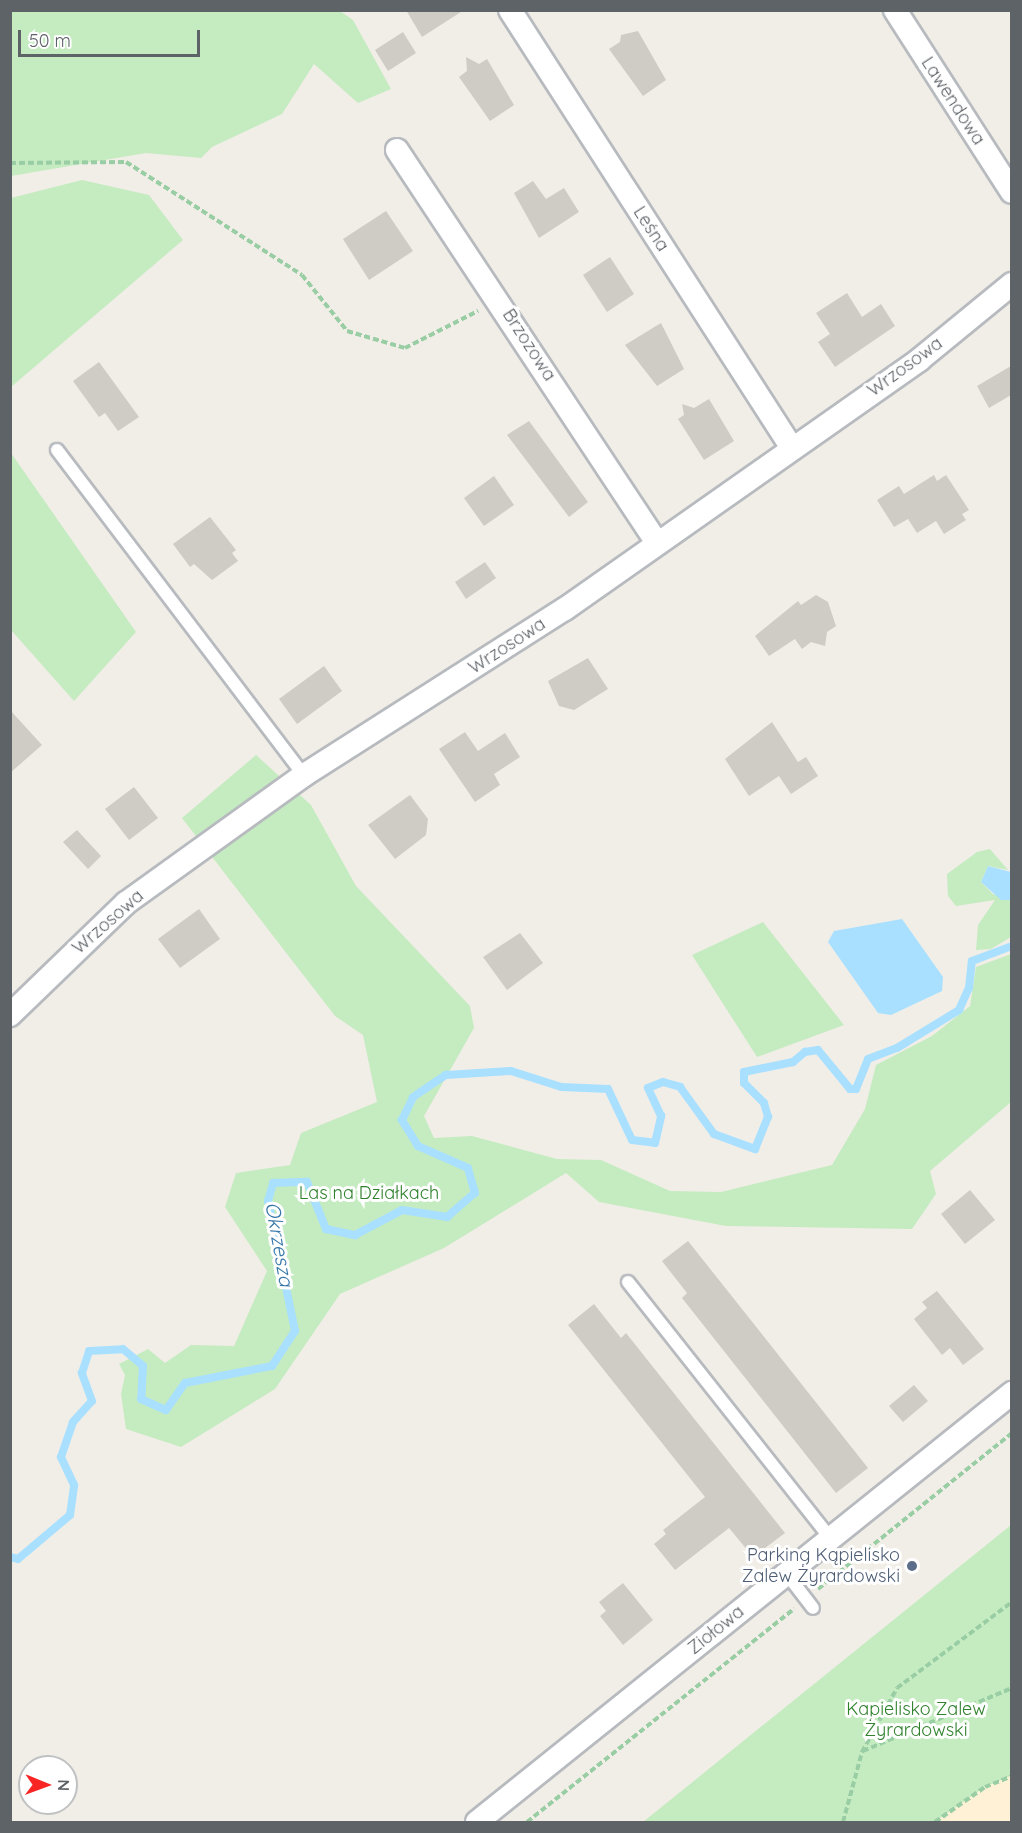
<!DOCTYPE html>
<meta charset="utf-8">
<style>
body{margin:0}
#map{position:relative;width:1022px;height:1833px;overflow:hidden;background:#f1eee7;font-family:Quicksand,sans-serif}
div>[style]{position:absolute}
.green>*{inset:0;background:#c5ebc1}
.sand>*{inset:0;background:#fef1d5}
.water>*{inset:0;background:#a9e0ff}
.stream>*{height:8px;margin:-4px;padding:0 4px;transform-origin:4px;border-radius:4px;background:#a9e0ff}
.building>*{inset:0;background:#cfcbc5}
.path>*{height:4px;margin-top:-2px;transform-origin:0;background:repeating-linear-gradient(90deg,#99cda4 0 6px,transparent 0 9px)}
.roads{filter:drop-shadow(2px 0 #b7babe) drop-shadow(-2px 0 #b7babe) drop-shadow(0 2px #b7babe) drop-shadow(0 -2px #b7babe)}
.service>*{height:12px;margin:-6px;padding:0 6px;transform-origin:6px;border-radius:6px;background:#fff}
.minor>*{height:22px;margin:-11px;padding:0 11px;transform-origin:11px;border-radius:11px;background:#fff}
.dots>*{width:16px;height:16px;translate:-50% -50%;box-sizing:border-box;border:3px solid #fff;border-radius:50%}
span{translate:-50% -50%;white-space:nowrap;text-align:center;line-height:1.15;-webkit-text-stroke:6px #fff;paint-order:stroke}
.street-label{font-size:18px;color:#5e6368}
.park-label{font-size:18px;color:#2f812c}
.service-label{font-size:18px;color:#4e5e75}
.right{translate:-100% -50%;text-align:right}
.water-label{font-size:20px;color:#3677a9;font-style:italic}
.frame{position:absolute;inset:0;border:12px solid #5e6368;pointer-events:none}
.north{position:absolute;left:18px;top:1755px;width:60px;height:60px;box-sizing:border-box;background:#fff;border:2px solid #bfc1c3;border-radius:50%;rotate:91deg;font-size:16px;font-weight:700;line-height:24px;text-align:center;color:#5e6368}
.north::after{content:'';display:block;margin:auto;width:21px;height:27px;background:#f92525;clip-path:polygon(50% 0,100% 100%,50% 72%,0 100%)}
.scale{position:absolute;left:18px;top:30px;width:182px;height:27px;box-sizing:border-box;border:3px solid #5e6368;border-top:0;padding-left:8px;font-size:18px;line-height:21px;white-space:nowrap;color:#5e6368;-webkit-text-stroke:4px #fff;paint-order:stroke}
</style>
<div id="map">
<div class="green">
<i style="clip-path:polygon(11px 10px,340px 11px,353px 20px,391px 89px,358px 103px,314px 64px,282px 114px,212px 147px,201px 158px,146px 153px,11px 176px)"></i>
<i style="clip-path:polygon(82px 180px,149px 195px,183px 240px,11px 387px,11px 198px)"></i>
<i style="clip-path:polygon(11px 453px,136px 632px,74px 701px,11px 630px)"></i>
<i style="clip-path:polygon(256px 755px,311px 805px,356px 886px,470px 1006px,474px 1028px,424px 1116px,434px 1138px,472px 1136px,557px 1159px,601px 1160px,670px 1191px,721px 1192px,832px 1165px,865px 1109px,876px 1065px,932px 1036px,970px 1006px,976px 967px,1011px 954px,1011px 1102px,930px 1171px,936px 1194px,912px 1229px,726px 1226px,599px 1202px,566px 1173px,444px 1248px,340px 1294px,275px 1389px,181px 1447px,126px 1429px,121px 1394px,125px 1375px,119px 1364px,148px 1349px,165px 1363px,191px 1345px,234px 1346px,267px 1271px,225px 1207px,236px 1173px,290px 1165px,301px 1133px,377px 1102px,363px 1035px,335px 1016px,182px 818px)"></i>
<i style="clip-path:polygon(990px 849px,1008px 870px,988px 866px,981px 882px,993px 894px,1011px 900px,1011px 937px,991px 949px,976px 950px,978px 925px,995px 900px,956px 906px,948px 896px,947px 874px,977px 852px)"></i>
<i style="clip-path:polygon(763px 922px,844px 1025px,757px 1057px,692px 955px)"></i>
<i style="clip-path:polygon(1011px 1525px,1011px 1776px,985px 1787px,935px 1822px,643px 1822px)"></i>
</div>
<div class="sand">
<i style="clip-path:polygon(1011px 1776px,1011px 1822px,935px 1822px,985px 1787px)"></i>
</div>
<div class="water">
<i style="clip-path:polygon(988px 866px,1011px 872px,1011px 900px,1001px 900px,981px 882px)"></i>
<i style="clip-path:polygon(902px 919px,943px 977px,942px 991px,891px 1015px,878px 1013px,828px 942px,834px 931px)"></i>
</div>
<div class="stream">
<i style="left:10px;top:1557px;width:8px;rotate:14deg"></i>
<i style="left:18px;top:1559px;width:68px;rotate:-40.2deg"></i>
<i style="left:70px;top:1515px;width:30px;rotate:-82deg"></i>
<i style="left:74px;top:1485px;width:31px;rotate:-115deg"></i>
<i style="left:61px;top:1457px;width:37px;rotate:-71deg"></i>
<i style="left:73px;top:1422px;width:28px;rotate:-48deg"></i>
<i style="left:92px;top:1401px;width:30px;rotate:-110deg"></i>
<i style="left:82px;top:1373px;width:23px;rotate:-72deg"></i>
<i style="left:89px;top:1351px;width:34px;rotate:-3deg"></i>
<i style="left:123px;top:1349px;width:26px;rotate:40deg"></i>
<i style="left:143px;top:1366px;width:33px;rotate:93deg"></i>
<i style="left:141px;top:1399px;width:27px;rotate:24deg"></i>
<i style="left:166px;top:1410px;width:33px;rotate:-55deg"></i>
<i style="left:185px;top:1383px;width:89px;rotate:-11.1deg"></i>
<i style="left:272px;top:1366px;width:42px;rotate:-56.7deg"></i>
<i style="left:295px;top:1331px;width:133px;rotate:-101.7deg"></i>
<i style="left:268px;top:1201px;width:19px;rotate:-74deg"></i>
<i style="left:273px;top:1183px;width:34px;rotate:-2deg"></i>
<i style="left:307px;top:1182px;width:51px;rotate:68deg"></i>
<i style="left:326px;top:1229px;width:30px;rotate:12deg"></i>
<i style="left:355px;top:1235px;width:53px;rotate:-28deg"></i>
<i style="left:402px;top:1210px;width:46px;rotate:8.8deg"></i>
<i style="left:447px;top:1217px;width:37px;rotate:-41deg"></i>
<i style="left:475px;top:1193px;width:26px;rotate:-106deg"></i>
<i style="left:468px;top:1168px;width:55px;rotate:-156.3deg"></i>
<i style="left:418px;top:1146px;width:31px;rotate:-122deg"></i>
<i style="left:402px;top:1120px;width:25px;rotate:-64deg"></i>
<i style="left:413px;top:1097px;width:40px;rotate:-34deg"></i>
<i style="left:446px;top:1075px;width:65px;rotate:-3.5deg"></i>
<i style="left:511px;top:1071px;width:52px;rotate:17.7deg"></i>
<i style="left:561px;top:1087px;width:47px;rotate:2.4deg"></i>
<i style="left:608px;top:1089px;width:56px;rotate:64.8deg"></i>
<i style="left:632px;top:1140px;width:23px;rotate:7deg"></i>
<i style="left:655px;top:1143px;width:28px;rotate:-77deg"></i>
<i style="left:661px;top:1116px;width:31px;rotate:-115deg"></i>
<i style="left:648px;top:1088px;width:16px;rotate:-22deg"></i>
<i style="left:663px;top:1082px;width:18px;rotate:16deg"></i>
<i style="left:680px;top:1087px;width:58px;rotate:54.1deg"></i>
<i style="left:714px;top:1134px;width:44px;rotate:20.1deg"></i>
<i style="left:755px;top:1149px;width:35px;rotate:-68deg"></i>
<i style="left:768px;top:1117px;width:15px;rotate:-106deg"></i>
<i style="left:764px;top:1103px;width:28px;rotate:-135deg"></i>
<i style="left:744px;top:1083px;width:11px;rotate:-90deg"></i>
<i style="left:744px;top:1072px;width:50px;rotate:-11.5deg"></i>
<i style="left:793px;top:1062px;width:16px;rotate:-40deg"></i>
<i style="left:805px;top:1052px;width:13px;rotate:-9deg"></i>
<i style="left:818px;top:1050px;width:50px;rotate:50.6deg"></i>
<i style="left:850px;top:1089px;width:6px"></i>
<i style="left:856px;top:1089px;width:32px;rotate:-68deg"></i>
<i style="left:868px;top:1059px;width:31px;rotate:-21deg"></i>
<i style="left:897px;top:1048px;width:73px;rotate:-31.5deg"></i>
<i style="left:959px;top:1010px;width:24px;rotate:-66deg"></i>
<i style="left:969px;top:988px;width:27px;rotate:-84deg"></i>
<i style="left:972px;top:961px;width:43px;rotate:-20.6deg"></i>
</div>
<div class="building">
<i style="clip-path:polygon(406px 10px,464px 10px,422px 37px)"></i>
<i style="clip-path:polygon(638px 31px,666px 80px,643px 96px,609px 49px,620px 42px,621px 35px)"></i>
<i style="clip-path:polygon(403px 32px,416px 53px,388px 71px,375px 50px)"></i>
<i style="clip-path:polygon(466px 57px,479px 64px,487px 59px,514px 105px,490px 121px,459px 77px,467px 71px)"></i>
<i style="clip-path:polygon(533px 181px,546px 199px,564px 188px,579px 212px,539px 238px,514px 193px)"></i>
<i style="clip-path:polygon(386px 211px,413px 251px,369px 280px,343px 239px)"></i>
<i style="clip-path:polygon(610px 257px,634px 294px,607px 312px,583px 275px)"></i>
<i style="clip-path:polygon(847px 293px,862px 317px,881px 304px,895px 326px,835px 367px,818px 342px,830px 334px,816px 313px)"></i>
<i style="clip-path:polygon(661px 323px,684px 369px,657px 386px,625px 345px)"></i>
<i style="clip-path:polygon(99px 362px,139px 417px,118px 431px,105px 413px,99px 417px,73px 381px)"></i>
<i style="clip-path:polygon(1011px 366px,1011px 395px,989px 408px,977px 386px)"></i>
<i style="clip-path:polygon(709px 399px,734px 441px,704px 460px,678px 419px,684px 415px,682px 404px,694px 408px)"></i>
<i style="clip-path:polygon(529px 421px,588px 502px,569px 517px,507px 435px)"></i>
<i style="clip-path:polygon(934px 475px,937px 481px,946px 475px,969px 510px,962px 514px,966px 520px,944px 534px,936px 521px,917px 533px,908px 519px,894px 527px,877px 500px,899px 486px,904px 494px)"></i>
<i style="clip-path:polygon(494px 476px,514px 505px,484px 526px,464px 498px)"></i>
<i style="clip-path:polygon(210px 517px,236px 550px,232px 553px,238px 561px,212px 580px,194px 564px,190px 567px,173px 544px)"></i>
<i style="clip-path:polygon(485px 562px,496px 578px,466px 599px,455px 582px)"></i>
<i style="clip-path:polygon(816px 595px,828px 602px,836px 626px,827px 632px,825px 646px,811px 642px,802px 649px,795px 639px,769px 656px,755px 636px,798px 601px,801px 605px)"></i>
<i style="clip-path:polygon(588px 658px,608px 689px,574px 710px,559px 706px,548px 681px)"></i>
<i style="clip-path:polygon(324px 666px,342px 691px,297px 724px,279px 699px)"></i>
<i style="clip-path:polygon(10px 710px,42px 745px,10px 773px)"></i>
<i style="clip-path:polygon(772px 722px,798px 762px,806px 757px,818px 776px,791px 794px,779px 776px,749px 796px,725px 759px)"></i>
<i style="clip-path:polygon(465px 732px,478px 751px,505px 733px,520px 757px,494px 774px,500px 785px,475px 802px,439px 749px)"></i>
<i style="clip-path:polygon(134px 787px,158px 818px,129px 840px,105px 809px)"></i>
<i style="clip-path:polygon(410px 795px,428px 819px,426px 835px,395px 859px,368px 825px)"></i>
<i style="clip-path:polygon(77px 830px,101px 856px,88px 869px,63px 842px)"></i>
<i style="clip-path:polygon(199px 909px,220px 939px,180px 968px,158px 939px)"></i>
<i style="clip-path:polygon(520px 933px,543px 963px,507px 990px,483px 957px)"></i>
<i style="clip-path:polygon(970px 1190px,995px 1220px,965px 1244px,941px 1214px)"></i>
<i style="clip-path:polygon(688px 1241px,868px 1468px,836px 1493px,682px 1298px,687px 1293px,662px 1261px)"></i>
<i style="clip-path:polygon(937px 1291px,984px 1349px,963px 1365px,950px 1348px,942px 1355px,914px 1319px,927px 1308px,922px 1302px)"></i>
<i style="clip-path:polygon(594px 1304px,621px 1338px,626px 1333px,785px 1533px,753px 1557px,729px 1528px,675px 1570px,654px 1544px,666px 1534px,663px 1530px,705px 1497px,568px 1325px)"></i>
<i style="clip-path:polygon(914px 1385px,928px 1401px,903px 1422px,889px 1406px)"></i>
<i style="clip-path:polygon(623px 1583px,653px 1620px,623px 1645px,600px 1616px,606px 1611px,599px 1602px)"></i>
</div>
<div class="path">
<i style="left:10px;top:163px;width:116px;rotate:-0.5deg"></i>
<i style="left:126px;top:162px;width:209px;rotate:32.7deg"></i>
<i style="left:302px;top:275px;width:72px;rotate:51.2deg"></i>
<i style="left:347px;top:331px;width:60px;rotate:16.3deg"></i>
<i style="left:405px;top:348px;width:82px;rotate:-26.9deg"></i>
<i style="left:818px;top:1589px;width:249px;rotate:-38.8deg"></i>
<i style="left:863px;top:1751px;width:162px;rotate:-22.9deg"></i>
<i style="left:527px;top:1822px;width:342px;rotate:-38.6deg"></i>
<i style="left:843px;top:1822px;width:73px;rotate:-74.8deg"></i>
<i style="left:862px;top:1752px;width:73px;rotate:-61.3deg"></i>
<i style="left:897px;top:1688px;width:144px;rotate:-36.8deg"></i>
<i style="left:935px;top:1822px;width:61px;rotate:-35deg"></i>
<i style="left:985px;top:1787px;width:29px;rotate:-22deg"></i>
</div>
<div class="roads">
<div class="service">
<i style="left:57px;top:450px;width:408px;rotate:52.8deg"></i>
<i style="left:628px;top:1282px;width:326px;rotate:51.7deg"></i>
<i style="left:786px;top:1573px;width:44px;rotate:52.4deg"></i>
</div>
<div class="minor">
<i style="left:510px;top:10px;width:521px;rotate:57.23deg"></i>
<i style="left:895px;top:10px;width:216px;rotate:57.3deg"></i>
<i style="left:397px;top:150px;width:471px;rotate:56.5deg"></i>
<i style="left:10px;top:1015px;width:161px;rotate:-44deg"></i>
<i style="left:126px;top:903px;width:219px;rotate:-35.7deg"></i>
<i style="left:304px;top:775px;width:309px;rotate:-32.5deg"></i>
<i style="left:565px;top:609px;width:433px;rotate:-35.1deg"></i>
<i style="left:919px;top:360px;width:120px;rotate:-39.3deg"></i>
<i style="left:477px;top:1822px;width:686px;rotate:-38.73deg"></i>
</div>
</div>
<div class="dots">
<i style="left:912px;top:1566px;background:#5c6f8a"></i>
</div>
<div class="street-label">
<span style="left:953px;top:101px;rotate:57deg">Lawendowa</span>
<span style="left:651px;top:229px;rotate:57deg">Leśna</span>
<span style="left:529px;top:345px;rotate:57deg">Brzozowa</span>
<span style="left:905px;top:367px;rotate:-36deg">Wrzosowa</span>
<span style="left:507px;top:646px;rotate:-33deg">Wrzosowa</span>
<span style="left:108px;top:922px;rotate:-41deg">Wrzosowa</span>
<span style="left:716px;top:1630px;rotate:-39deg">Ziołowa</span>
</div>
<div class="park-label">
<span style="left:369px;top:1193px">Las na Działkach</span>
<span style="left:916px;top:1720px">Kapielisko Zalew<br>Żyrardowski</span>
</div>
<div class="service-label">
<span class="right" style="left:900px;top:1566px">Parking Kąpielisko<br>Zalew Żyrardowski</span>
</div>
<div class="water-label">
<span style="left:280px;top:1244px;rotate:80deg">Okrzesza</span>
</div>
<div class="frame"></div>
<div class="north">N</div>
<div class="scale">50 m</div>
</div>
